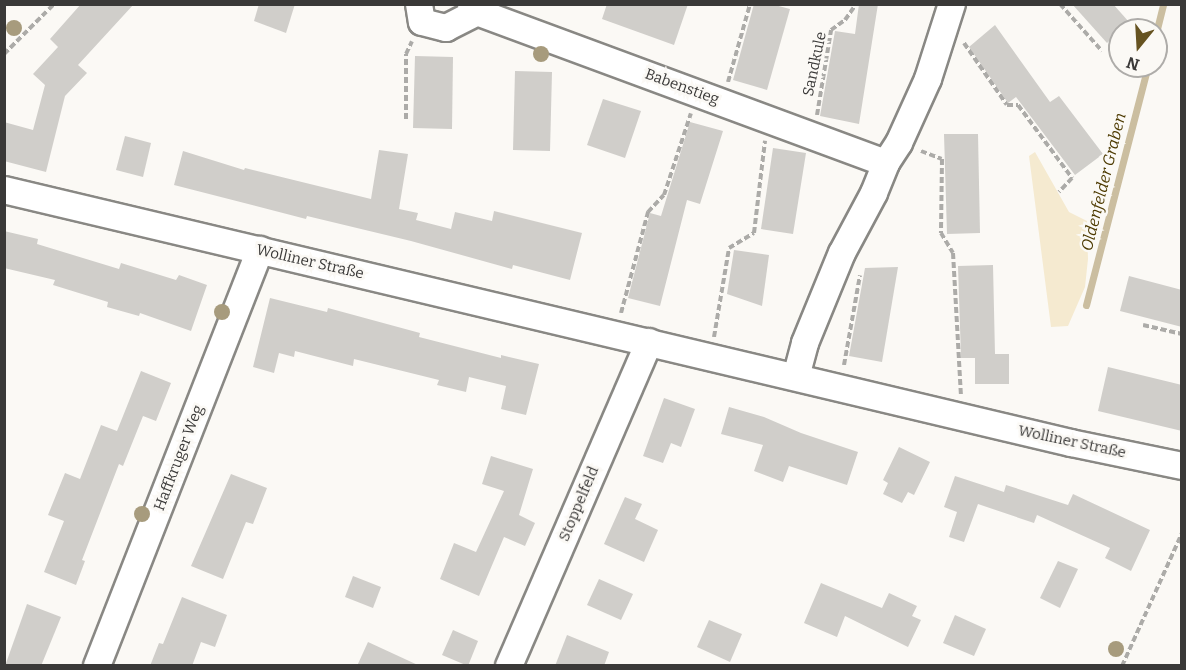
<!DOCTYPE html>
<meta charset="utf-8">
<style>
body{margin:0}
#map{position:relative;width:1186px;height:670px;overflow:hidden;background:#fbf9f5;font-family:Bitter,serif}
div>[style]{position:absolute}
.green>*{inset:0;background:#f5ead0}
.stream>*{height:7px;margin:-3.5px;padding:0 3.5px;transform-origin:3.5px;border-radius:3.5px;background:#cbbea0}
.building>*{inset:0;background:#d0ceca}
.path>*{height:4px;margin-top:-2px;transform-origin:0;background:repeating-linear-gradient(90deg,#acaba8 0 6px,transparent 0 9px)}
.roads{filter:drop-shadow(2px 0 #898884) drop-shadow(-2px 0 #898884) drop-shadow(0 2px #898884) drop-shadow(0 -2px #898884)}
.minor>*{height:26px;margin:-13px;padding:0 13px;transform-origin:13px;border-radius:13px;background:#fff}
.trees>*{width:16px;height:16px;margin:-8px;border-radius:50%;background:#a79b7d}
span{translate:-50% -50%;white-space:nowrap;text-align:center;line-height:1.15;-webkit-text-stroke:5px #fbf9f5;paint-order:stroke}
.street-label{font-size:15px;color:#3a3938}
.water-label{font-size:16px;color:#4d3a00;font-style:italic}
.frame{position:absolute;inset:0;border:6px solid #3a3938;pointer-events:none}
.north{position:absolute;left:1108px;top:18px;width:60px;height:60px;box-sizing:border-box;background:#fbf9f5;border:2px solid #aeaca9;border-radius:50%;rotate:198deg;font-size:16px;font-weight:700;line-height:24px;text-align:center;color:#3a3938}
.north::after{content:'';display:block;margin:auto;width:21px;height:27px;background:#665321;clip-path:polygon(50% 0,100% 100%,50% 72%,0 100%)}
</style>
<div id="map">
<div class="green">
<i style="clip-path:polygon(1035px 152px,1069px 212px,1087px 221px,1088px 259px,1085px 287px,1068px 326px,1051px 327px,1029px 156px)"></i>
</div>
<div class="stream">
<i style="left:1156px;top:33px;width:30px;rotate:-76deg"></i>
<i style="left:1086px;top:305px;width:247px;rotate:-75.5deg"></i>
</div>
<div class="building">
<i style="clip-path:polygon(81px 4px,134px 4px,78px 65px,87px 73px,65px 96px,46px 172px,4px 161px,4px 122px,33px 130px,45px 85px,33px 74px,58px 47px,50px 39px)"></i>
<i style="clip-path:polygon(259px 4px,295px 4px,286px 33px,254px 21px)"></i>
<i style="clip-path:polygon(607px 4px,688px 4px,674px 45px,602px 19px)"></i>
<i style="clip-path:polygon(754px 4px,771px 4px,790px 9px,767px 90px,733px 80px)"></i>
<i style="clip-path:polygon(859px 4px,878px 4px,859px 124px,820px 116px,835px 31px,855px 34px)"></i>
<i style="clip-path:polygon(1072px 4px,1113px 4px,1129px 22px,1107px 43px)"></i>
<i style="clip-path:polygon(995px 25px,1050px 102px,1059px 96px,1103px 154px,1075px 175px,1016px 97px,1008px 103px,969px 47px)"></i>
<i style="clip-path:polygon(415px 56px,453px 57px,452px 129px,413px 128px)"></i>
<i style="clip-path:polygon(515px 71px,552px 72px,550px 151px,513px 150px)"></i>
<i style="clip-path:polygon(603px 99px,641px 111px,625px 158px,587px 145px)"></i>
<i style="clip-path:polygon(690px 122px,723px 131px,700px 204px,687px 200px,660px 306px,628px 298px,650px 213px,661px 216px)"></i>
<i style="clip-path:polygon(944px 134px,978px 134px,980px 233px,947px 234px)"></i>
<i style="clip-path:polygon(125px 136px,151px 143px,143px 177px,116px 170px)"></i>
<i style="clip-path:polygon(773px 148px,806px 153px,793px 234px,761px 229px)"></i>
<i style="clip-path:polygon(379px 150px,408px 154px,399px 209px,418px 213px,416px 220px,451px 229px,455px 212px,492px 221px,494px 211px,582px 233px,570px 280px,513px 265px,512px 269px,411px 241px,307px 216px,306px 219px,174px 185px,183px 151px,244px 170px,245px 168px,371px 199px)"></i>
<i style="clip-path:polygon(4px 231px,38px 239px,37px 244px,119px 269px,121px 263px,176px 280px,179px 275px,207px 285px,191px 331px,140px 313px,139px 316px,107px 307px,108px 302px,53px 285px,55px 280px,4px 268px)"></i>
<i style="clip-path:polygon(734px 250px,769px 255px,762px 306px,727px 294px)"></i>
<i style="clip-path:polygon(993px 265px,995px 354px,1009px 354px,1009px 384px,975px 384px,975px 358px,961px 358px,958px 266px)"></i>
<i style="clip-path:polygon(898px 267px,882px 362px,849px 356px,865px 268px)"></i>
<i style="clip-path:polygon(1129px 276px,1182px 290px,1182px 327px,1120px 311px)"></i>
<i style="clip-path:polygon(270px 298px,327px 312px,328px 308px,420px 333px,419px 337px,501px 358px,501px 355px,539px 364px,526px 415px,501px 409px,506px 386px,469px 377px,466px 392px,437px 385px,439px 380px,354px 359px,353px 366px,295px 351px,294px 357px,279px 353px,274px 373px,253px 367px)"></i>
<i style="clip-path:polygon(1108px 367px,1182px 385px,1182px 431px,1098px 411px)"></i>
<i style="clip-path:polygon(141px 371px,171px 383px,156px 421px,143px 416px,123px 466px,119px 464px,82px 560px,85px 561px,76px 585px,44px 572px,64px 521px,48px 515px,65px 473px,80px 479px,101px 425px,117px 431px)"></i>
<i style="clip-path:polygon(664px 398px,695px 409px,681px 447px,671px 443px,663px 463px,643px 456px)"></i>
<i style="clip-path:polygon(729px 407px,764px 417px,801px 433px,858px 452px,847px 485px,789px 466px,783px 482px,754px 471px,763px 445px,721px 434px)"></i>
<i style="clip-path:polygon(899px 447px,930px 462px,914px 495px,908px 492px,902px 503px,883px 494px,888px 483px,883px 480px)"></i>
<i style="clip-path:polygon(491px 456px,533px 469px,519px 515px,535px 523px,525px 546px,504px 537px,479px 596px,440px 579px,454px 543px,476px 552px,504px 491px,482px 484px)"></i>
<i style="clip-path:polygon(231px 474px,267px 488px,253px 524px,246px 522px,223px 579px,191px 566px)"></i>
<i style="clip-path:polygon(955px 476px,1004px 492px,1006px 485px,1068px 505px,1073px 494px,1150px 530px,1131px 571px,1105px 558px,1110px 548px,1037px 515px,1034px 523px,978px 504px,964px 542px,949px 537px,957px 512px,944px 507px)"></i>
<i style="clip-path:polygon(625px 497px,642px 504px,635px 519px,658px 530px,644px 562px,604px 544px)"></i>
<i style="clip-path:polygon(1058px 561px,1078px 569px,1060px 608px,1040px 598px)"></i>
<i style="clip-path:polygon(353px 576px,381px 587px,373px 608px,345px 597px)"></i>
<i style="clip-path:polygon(599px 579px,633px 594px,621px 620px,587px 605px)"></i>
<i style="clip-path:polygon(821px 583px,882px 608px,889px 593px,917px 606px,912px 616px,921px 620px,908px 647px,845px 616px,837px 637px,804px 623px)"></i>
<i style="clip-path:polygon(182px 597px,227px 615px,215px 647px,201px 642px,192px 666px,150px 666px,159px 643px,163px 644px)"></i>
<i style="clip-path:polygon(27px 604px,61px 617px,41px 666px,5px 666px)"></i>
<i style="clip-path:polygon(955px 615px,986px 629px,974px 656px,943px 643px)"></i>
<i style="clip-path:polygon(709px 620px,742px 634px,730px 662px,697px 647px)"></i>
<i style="clip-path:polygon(453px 630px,478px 641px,468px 666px,442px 655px)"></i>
<i style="clip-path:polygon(567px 635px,609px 652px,604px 666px,555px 666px)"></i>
<i style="clip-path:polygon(368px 642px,420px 666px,357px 666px)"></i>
</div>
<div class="path">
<i style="left:1060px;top:4px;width:63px;rotate:48.2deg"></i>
<i style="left:964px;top:43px;width:75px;rotate:55.3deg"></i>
<i style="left:1007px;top:105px;width:11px"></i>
<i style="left:1018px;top:105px;width:91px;rotate:53.5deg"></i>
<i style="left:1072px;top:178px;width:19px;rotate:133deg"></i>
<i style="left:4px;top:54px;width:71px;rotate:-45deg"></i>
<i style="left:728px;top:82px;width:81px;rotate:-74.2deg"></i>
<i style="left:817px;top:115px;width:86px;rotate:-80.6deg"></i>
<i style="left:831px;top:30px;width:17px;rotate:-36deg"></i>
<i style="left:845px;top:20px;width:19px;rotate:-55deg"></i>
<i style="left:406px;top:119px;width:65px;rotate:-90deg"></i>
<i style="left:406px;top:54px;width:14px;rotate:-65deg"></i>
<i style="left:921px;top:151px;width:22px;rotate:21deg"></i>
<i style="left:942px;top:159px;width:74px;rotate:90.8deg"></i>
<i style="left:941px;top:233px;width:23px;rotate:59deg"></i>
<i style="left:953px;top:253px;width:143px;rotate:86.8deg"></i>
<i style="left:621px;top:313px;width:105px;rotate:-75deg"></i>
<i style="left:648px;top:212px;width:23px;rotate:-47deg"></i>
<i style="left:664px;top:195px;width:86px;rotate:-71.8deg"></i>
<i style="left:1143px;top:325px;width:40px;rotate:13deg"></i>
<i style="left:714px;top:337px;width:90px;rotate:-80.4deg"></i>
<i style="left:729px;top:248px;width:29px;rotate:-31deg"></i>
<i style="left:754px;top:233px;width:93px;rotate:-83.2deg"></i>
<i style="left:844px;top:365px;width:91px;rotate:-79.9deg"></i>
<i style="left:1122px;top:666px;width:146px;rotate:-65.7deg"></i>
</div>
<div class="roads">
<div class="minor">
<i style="left:419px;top:4px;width:18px;rotate:81deg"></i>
<i style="left:422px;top:22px;width:25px;rotate:14deg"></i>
<i style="left:446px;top:28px;width:35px;rotate:-27deg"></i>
<i style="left:471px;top:4px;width:10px;rotate:53deg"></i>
<i style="left:477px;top:12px;width:436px;rotate:20.3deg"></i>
<i style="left:4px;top:190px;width:1097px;rotate:13.34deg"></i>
<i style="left:1071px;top:443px;width:113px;rotate:11.7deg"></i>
<i style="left:796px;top:377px;width:35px;rotate:-75deg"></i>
<i style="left:805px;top:343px;width:97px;rotate:-67.7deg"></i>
<i style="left:842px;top:253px;width:68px;rotate:-61.9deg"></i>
<i style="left:874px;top:193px;width:32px;rotate:-68deg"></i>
<i style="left:886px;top:163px;width:24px;rotate:-57deg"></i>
<i style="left:899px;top:143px;width:70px;rotate:-65.6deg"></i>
<i style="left:928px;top:79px;width:79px;rotate:-72.3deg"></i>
<i style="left:97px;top:666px;width:447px;rotate:-68.6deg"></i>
<i style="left:509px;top:666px;width:353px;rotate:-66.6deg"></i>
</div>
</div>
<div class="trees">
<i style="left:14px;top:28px"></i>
<i style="left:541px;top:54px"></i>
<i style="left:222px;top:312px"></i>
<i style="left:142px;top:514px"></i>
<i style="left:1116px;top:649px"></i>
</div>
<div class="street-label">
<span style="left:815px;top:64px;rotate:-78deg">Sandkule</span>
<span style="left:682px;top:87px;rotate:20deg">Babenstieg</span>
<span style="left:310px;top:262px;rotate:13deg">Wolliner Straße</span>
<span style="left:1072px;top:442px;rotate:12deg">Wolliner Straße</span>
<span style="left:179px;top:458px;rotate:-69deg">Haffkruger Weg</span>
<span style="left:579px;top:504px;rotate:-67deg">Stoppelfeld</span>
</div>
<div class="water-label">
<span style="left:1104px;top:182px;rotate:-76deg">Oldenfelder Graben</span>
</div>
<div class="frame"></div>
<div class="north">N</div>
</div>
